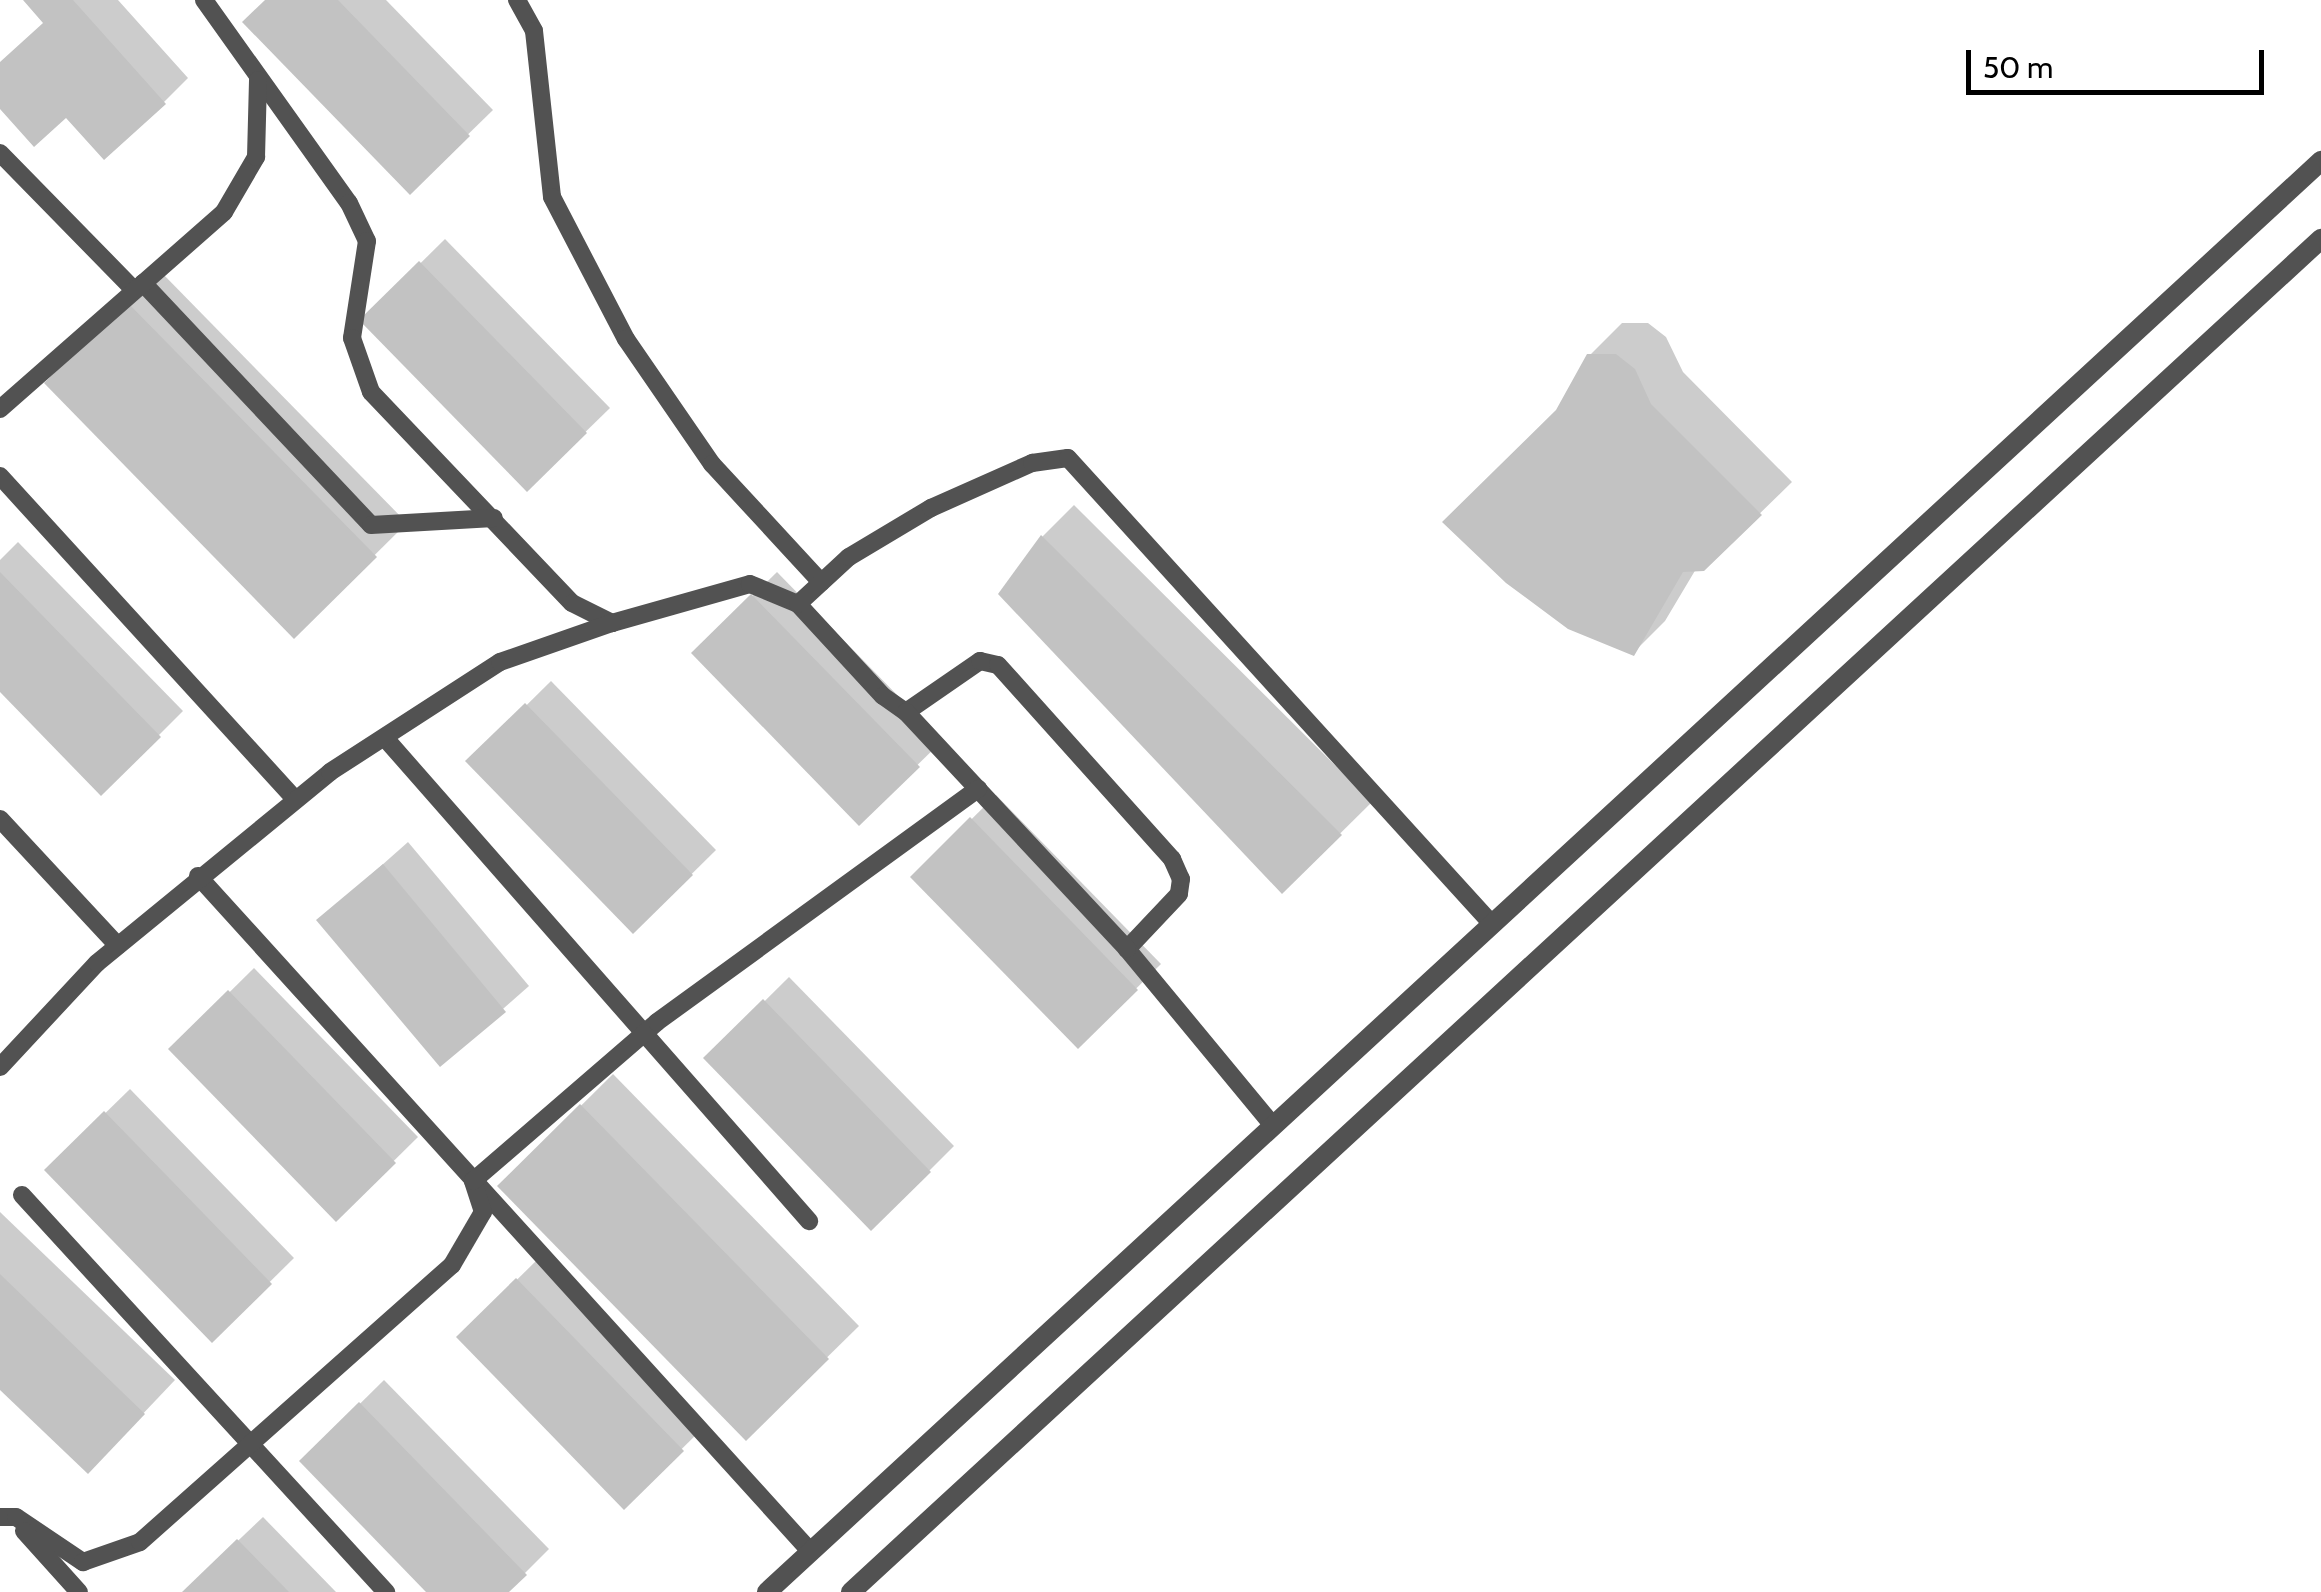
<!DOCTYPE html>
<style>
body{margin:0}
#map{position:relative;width:2321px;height:1592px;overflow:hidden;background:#fff;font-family:Cabin,sans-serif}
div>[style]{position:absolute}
.shadow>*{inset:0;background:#0003}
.building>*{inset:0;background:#c2c2c2}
.service>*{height:18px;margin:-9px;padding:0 9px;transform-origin:9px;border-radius:9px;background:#525252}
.tertiary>*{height:20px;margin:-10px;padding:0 10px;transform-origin:10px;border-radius:10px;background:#525252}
span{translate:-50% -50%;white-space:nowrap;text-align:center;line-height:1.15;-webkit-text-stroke:10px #fff;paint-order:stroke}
.scale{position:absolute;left:1966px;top:50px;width:298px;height:45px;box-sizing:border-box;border:5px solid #000;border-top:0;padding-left:12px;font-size:30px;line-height:35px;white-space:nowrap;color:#000;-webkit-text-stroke:8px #fff;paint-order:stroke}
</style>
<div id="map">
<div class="shadow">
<i style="clip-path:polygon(26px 0,118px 0,188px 78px,164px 102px,66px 115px,0 105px,0 64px,46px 22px)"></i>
<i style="clip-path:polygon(268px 0,386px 0,493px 110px,410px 191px)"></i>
<i style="clip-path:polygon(445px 239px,610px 408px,527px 489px,363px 320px)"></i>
<i style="clip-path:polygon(161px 272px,407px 523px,294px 635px,48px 384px)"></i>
<i style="clip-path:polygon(1622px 323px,1648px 323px,1666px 337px,1683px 372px,1792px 482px,1703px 569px,1696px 569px,1665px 621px,1633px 653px,1558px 410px,1589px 356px)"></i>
<i style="clip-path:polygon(1074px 505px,1372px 802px,1282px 891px,1042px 537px)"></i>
<i style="clip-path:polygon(18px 542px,183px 711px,101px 793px,0 689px,0 560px)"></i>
<i style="clip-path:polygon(777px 572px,942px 741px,859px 822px,694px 653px)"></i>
<i style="clip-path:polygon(551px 681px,716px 850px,634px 931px,469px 762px)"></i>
<i style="clip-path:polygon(996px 795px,1161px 964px,1078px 1046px,913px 877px)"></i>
<i style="clip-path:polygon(408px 842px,529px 986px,440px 1064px,320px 920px)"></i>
<i style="clip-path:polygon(254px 968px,418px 1137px,336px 1218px,172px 1049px)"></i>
<i style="clip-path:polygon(789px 977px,954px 1146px,872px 1228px,707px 1058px)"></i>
<i style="clip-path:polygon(613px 1074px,859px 1326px,746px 1437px,500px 1186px)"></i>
<i style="clip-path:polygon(130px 1089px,294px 1258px,212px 1339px,47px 1170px)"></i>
<i style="clip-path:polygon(0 1212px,175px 1380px,119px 1439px,0 1387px)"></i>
<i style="clip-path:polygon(542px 1255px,706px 1425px,624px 1506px,459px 1337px)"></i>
<i style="clip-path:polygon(384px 1380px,549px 1549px,506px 1592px,430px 1592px,302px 1461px)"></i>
<i style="clip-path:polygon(263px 1517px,336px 1592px,185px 1592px,204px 1573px)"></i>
</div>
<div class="building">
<i style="clip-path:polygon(23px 0,73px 0,166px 104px,104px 160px,66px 118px,34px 147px,0 109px,0 62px,43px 23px)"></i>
<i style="clip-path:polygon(265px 0,338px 0,470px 136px,410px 195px,242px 22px)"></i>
<i style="clip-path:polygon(419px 261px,587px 433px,527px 492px,359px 320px)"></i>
<i style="clip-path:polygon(127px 302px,377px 557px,294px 639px,44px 383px)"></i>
<i style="clip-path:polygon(1587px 354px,1616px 354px,1635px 369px,1651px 404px,1762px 515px,1704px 571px,1683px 572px,1634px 656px,1568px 629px,1506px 583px,1442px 522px,1556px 410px)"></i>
<i style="clip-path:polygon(1041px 535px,1342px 835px,1282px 894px,998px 594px)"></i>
<i style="clip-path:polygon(0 572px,161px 737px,101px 796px,0 692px)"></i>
<i style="clip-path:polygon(751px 594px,920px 767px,859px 826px,691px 653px)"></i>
<i style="clip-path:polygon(525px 703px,693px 875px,633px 934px,465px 761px)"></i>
<i style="clip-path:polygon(970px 817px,1138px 990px,1078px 1049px,910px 877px)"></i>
<i style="clip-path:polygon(383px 864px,506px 1012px,440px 1067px,316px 920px)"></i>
<i style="clip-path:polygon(228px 990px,396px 1163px,336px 1222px,168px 1049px)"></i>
<i style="clip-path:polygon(763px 999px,931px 1172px,871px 1231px,703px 1058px)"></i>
<i style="clip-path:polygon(580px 1104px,829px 1359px,746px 1441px,497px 1186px)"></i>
<i style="clip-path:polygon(104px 1111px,272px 1284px,212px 1343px,44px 1170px)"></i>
<i style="clip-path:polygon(0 1274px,145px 1414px,88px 1474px,0 1390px)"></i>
<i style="clip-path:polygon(516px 1278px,684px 1451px,624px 1510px,456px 1337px)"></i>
<i style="clip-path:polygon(359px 1402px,527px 1575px,509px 1592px,426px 1592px,299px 1461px)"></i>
<i style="clip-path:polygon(237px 1539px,289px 1592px,182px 1592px)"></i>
</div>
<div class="service">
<i style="left:204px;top:0;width:249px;rotate:54.5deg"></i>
<i style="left:349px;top:203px;width:42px;rotate:64.7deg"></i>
<i style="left:367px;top:241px;width:98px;rotate:98.8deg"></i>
<i style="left:352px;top:338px;width:57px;rotate:70.6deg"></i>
<i style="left:371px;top:392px;width:291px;rotate:46.4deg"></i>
<i style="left:572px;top:603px;width:45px;rotate:26.6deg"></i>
<i style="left:612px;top:623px;width:143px;rotate:-15.8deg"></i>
<i style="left:750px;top:584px;width:52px;rotate:22.6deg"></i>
<i style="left:798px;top:604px;width:125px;rotate:47.3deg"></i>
<i style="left:883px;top:696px;width:28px;rotate:35deg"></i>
<i style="left:906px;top:712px;width:90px;rotate:-34.6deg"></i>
<i style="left:980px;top:661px;width:18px;rotate:13deg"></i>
<i style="left:998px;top:665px;width:261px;rotate:48.1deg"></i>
<i style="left:1172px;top:859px;width:22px;rotate:66deg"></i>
<i style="left:1181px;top:879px;width:15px;rotate:98deg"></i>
<i style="left:1179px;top:894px;width:76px;rotate:133.4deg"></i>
<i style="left:1127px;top:949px;width:227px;rotate:50.4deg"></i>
<i style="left:517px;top:0;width:35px;rotate:61deg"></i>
<i style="left:534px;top:31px;width:167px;rotate:83.8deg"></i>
<i style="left:552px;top:197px;width:160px;rotate:62.5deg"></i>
<i style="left:626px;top:339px;width:152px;rotate:55.5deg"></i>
<i style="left:712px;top:464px;width:161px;rotate:47.3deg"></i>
<i style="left:0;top:153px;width:192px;rotate:45.6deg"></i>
<i style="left:143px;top:283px;width:332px;rotate:46.7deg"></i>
<i style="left:371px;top:525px;width:123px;rotate:-3.3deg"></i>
<i style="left:0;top:409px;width:298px;rotate:-41.3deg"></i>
<i style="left:224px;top:212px;width:64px;rotate:-59.8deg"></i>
<i style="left:256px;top:157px;width:77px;rotate:-88.5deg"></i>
<i style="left:0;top:476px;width:437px;rotate:47.6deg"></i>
<i style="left:798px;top:604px;width:69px;rotate:-42.7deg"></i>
<i style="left:849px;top:557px;width:96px;rotate:-30.9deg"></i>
<i style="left:931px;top:508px;width:111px;rotate:-24deg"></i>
<i style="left:1032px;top:463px;width:36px;rotate:-8deg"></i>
<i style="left:1068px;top:458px;width:629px;rotate:47.71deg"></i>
<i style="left:906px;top:712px;width:324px;rotate:47deg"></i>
<i style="left:385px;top:738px;width:643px;rotate:48.72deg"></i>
<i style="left:0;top:819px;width:173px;rotate:47.1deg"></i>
<i style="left:198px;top:876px;width:911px;rotate:47.8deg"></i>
<i style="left:0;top:1067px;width:142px;rotate:-47deg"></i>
<i style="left:97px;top:963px;width:301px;rotate:-39.3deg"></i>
<i style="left:330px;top:772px;width:202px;rotate:-32.9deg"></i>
<i style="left:500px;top:662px;width:119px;rotate:-19.2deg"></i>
<i style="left:22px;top:1195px;width:539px;rotate:47.48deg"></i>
<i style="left:0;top:1517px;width:16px"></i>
<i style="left:16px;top:1517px;width:81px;rotate:33.9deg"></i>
<i style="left:83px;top:1562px;width:60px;rotate:-19.3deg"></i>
<i style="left:140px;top:1542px;width:417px;rotate:-41.6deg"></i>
<i style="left:452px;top:1265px;width:61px;rotate:-59.7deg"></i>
<i style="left:483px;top:1212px;width:33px;rotate:-108deg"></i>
<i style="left:473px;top:1181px;width:243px;rotate:-40.8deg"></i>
<i style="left:657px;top:1022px;width:397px;rotate:-36deg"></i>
<i style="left:24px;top:1531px;width:82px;rotate:48deg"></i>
</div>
<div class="tertiary">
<i style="left:767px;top:1592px;width:2113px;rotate:-42.64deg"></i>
<i style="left:851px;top:1592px;width:1998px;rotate:-42.63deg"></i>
</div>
<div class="scale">50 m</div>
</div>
